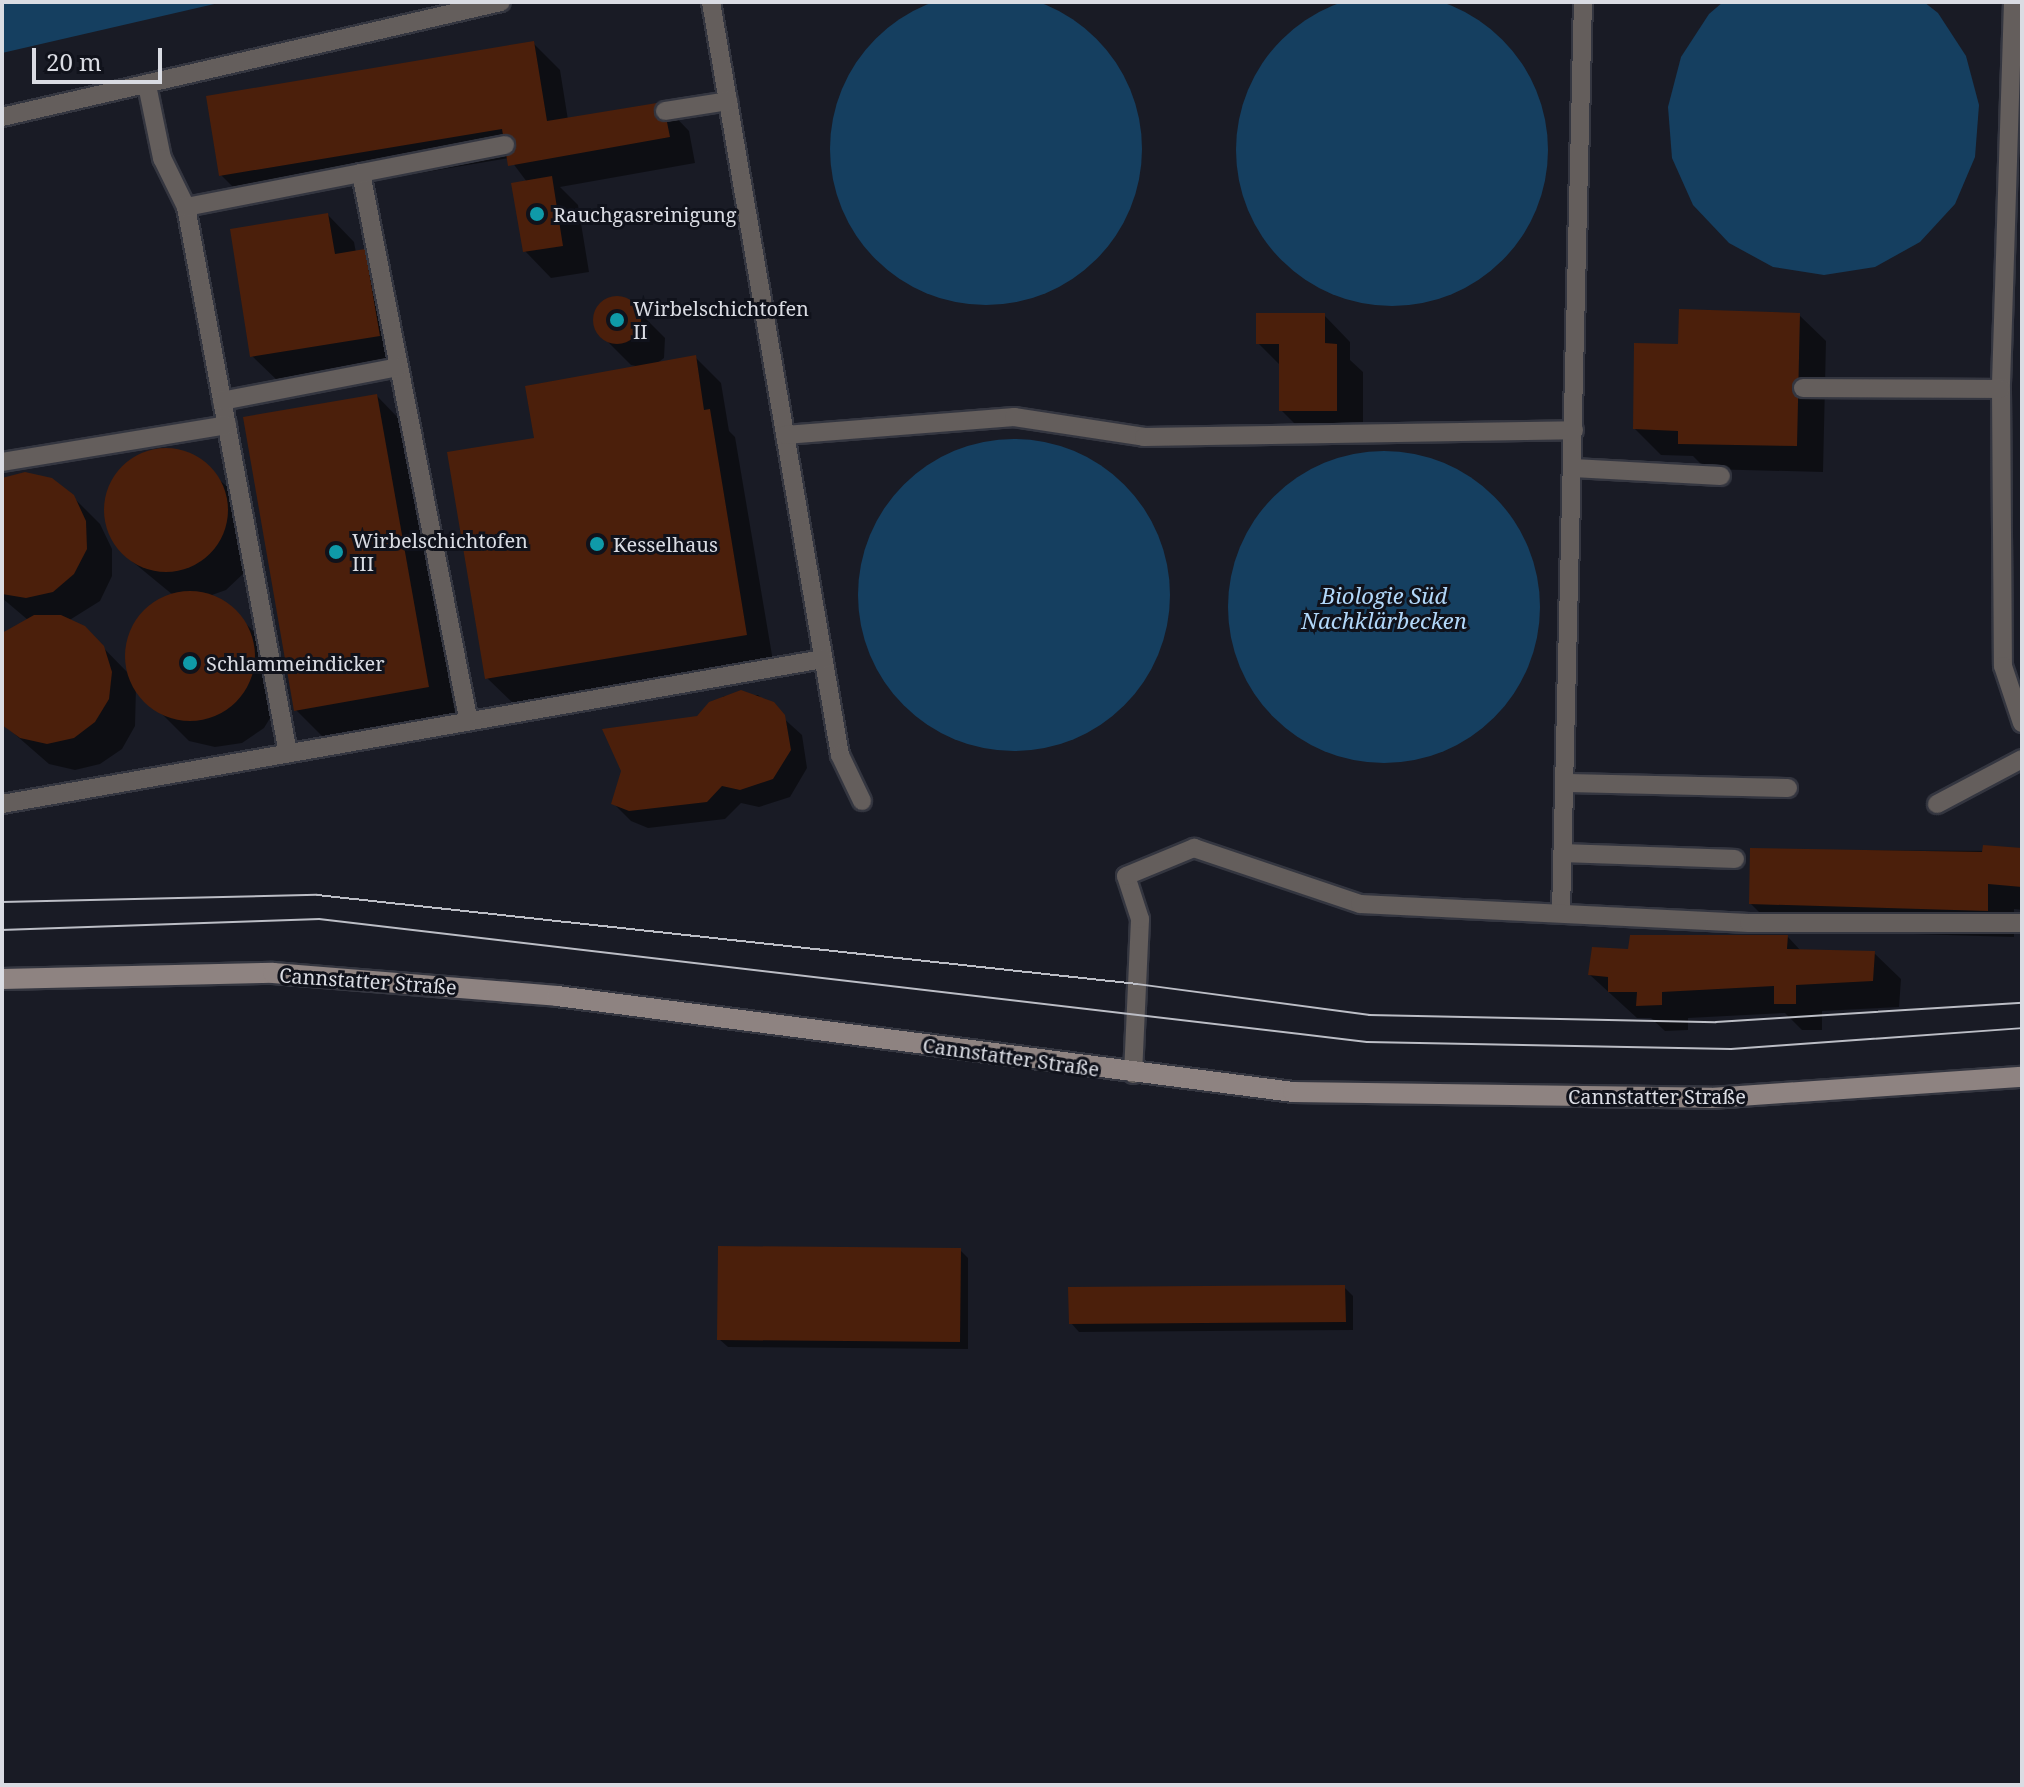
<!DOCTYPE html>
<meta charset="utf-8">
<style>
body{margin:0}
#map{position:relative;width:2024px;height:1787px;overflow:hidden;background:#191b25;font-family:"Noto Serif",serif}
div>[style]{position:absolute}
.water>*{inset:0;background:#153f60}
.round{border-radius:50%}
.shadow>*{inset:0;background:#0007}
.building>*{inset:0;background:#4b1f0b}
.roads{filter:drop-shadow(2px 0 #343640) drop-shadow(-2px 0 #343640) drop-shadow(0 2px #343640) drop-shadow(0 -2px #343640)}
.service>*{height:18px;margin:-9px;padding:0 9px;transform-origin:9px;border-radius:9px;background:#645e5c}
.secondary>*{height:20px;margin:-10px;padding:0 10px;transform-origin:10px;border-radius:10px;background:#8e8381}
.tram>*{height:2px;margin:-1px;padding:0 1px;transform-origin:1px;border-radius:1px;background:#bcbec6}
.dots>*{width:22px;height:22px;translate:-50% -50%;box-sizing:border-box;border:4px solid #10121b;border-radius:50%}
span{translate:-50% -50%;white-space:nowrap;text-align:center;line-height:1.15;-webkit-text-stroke:6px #10121b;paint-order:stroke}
.poi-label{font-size:20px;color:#dadce3}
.left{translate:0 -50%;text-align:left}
.street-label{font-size:20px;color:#dadce3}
.water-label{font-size:22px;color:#b1d7f9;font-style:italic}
.frame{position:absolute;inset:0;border:4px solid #dadce3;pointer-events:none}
.scale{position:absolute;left:32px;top:48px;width:130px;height:36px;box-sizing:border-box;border:4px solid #dadce3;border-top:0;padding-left:10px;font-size:24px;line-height:28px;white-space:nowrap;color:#dadce3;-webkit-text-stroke:6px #10121b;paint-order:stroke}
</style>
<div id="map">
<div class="water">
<i class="round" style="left:830px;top:-7px;width:312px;height:312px"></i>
<i class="round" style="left:1236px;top:-6px;width:312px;height:312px"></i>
<i style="clip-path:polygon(2px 2px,223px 2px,2px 53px)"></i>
<i style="clip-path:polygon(1723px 2px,1924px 2px,1938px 13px,1966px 56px,1979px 105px,1975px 157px,1955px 204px,1920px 242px,1875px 267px,1824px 275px,1773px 267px,1729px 243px,1693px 205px,1672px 158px,1668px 107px,1681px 57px,1709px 14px)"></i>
<i class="round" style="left:858px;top:439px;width:312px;height:312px"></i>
<i class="round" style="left:1228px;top:451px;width:312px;height:312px"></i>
</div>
<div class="shadow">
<i style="clip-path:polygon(533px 43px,560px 70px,568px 120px,663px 104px,689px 131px,695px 163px,560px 187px,578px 205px,589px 272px,551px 278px,525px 251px,527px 182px,509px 158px,248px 202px,221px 175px)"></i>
<i style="clip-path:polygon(328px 215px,354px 242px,356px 253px,365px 251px,391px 278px,405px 362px,279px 382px,252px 356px)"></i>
<i style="clip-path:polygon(613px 299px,631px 304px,665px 338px,664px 358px,656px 364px,695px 357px,721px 383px,729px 431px,735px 437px,773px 661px,514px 704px,487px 678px,536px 439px,641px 367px,631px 365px,604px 338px,595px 320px,597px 310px)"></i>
<i style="clip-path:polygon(1324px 315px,1350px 342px,1350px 360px,1363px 372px,1363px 437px,1307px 436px,1281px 410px,1281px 366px,1258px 343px)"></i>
<i style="clip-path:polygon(1799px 315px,1826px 341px,1823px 472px,1706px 469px,1693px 456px,1661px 455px,1635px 429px,1680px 346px)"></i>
<i style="clip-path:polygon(377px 396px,403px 423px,455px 713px,322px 736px,296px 710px)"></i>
<i style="clip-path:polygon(161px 450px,188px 453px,238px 496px,245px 572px,226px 590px,209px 596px,229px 606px,274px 653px,278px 705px,264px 728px,242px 743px,215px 747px,189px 741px,136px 688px,135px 726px,122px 749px,100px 764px,75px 770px,49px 764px,2px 723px,2px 636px,28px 620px,2px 598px,2px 480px,73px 497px,100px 524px,112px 549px,112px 576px,100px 601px,68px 621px,84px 628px,128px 673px,126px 647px,136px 622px,154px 603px,173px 595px,122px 553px,109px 529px,106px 503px,115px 477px,135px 459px)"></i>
<i style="clip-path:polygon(758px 695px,802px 735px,807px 768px,790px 797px,759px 807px,741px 803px,725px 819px,648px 828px,631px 821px,613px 803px,623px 771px,724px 696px)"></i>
<i style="clip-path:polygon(1752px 850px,2022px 851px,2022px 910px,2014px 909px,2014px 937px,1777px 930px,1751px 904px)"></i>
<i style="clip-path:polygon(1788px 937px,1801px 951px,1874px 953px,1901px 979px,1899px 1007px,1822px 1011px,1822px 1030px,1802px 1030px,1785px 1013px,1688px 1018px,1688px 1030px,1665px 1031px,1651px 1018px,1637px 1018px,1590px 975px,1629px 951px)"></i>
<i style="clip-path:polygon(960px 1250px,968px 1258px,968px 1349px,728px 1347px,719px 1339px)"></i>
<i style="clip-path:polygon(1344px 1287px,1353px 1296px,1353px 1330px,1079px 1332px,1071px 1323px)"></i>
</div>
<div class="building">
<i style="clip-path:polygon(534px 41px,547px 121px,663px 102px,670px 137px,508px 166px,502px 129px,219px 176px,206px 96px)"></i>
<i style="clip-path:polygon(552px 176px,563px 246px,523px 252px,511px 183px)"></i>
<i style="clip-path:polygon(328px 213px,335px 254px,365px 249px,380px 336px,250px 357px,230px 229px)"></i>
<i class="round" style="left:593px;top:296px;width:48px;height:48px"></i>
<i style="clip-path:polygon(1679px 309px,1800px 313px,1797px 446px,1678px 444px,1678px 431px,1633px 429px,1634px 343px,1678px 344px)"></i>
<i style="clip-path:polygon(1256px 313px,1325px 313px,1325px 343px,1337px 344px,1337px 411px,1279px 411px,1279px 344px,1256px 344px)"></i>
<i style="clip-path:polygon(696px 355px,704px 410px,710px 409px,747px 635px,485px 679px,447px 452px,534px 438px,525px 386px)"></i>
<i style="clip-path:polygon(377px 394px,429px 687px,294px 711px,243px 417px)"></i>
<i class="round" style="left:104px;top:448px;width:124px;height:124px"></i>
<i style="clip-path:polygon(25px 472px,52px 478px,74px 495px,86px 521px,87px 549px,74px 574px,53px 592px,26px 598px,2px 594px,2px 478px)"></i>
<i class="round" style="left:125px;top:591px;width:130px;height:130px"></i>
<i style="clip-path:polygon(34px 615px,61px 615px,85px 626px,104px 646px,112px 672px,109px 699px,95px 722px,74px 738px,47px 744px,20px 738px,2px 725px,2px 633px)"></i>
<i style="clip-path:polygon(741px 690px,774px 702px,785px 715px,791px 750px,773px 779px,740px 790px,722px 786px,707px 802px,629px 811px,611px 804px,621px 771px,602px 729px,697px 716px,709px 702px)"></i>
<i style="clip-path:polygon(1983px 845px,2022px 848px,2022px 887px,1988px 884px,1988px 911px,1749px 904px,1750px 848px,1982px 852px)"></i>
<i style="clip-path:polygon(1630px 935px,1788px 935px,1787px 949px,1875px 951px,1873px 981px,1796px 985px,1796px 1004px,1774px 1004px,1774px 986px,1662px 992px,1662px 1005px,1636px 1006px,1637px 992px,1608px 992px,1608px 977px,1588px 975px,1592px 947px,1628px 949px)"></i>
<i style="clip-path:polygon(718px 1246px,961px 1248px,960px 1342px,717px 1340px)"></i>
<i style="clip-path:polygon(1345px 1285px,1346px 1322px,1069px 1324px,1068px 1287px)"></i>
</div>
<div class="roads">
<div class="service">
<i style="left:711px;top:2px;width:764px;rotate:80.28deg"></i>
<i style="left:840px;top:755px;width:51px;rotate:64.4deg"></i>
<i style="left:2013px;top:2px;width:387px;rotate:91.8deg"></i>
<i style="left:2001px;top:389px;width:277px;rotate:89.6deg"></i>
<i style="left:2003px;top:666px;width:60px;rotate:71.6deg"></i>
<i style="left:147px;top:85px;width:75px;rotate:78.4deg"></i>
<i style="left:162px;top:158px;width:55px;rotate:63.9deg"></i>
<i style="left:186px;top:207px;width:555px;rotate:79.42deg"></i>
<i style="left:665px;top:111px;width:64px;rotate:-9deg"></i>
<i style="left:2px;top:117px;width:512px;rotate:-12.98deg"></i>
<i style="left:361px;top:173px;width:555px;rotate:78.89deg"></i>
<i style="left:186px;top:207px;width:325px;rotate:-11deg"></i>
<i style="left:1803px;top:388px;width:198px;rotate:0.3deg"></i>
<i style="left:222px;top:401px;width:180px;rotate:-10.9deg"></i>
<i style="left:785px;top:435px;width:230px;rotate:-4.5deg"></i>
<i style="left:1014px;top:417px;width:132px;rotate:8.7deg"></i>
<i style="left:1144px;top:437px;width:430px;rotate:-0.9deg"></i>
<i style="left:2px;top:462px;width:228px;rotate:-9.3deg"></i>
<i style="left:1573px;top:468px;width:148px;rotate:3.1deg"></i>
<i style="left:1566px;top:783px;width:222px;rotate:1.3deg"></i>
<i style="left:2px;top:804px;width:834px;rotate:-10.02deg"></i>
<i style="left:1937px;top:804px;width:96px;rotate:-27.9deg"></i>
<i style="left:1563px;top:853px;width:172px;rotate:2deg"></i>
<i style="left:1561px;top:913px;width:911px;rotate:-88.62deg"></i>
<i style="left:1133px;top:1074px;width:155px;rotate:-87.4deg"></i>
<i style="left:1140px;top:919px;width:45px;rotate:-108deg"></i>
<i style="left:1126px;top:876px;width:74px;rotate:-22.4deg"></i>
<i style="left:1194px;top:848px;width:175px;rotate:18.6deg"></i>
<i style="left:1360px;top:904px;width:389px;rotate:2.8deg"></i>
<i style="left:1749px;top:923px;width:273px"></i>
</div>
<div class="secondary">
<i style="left:2px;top:979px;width:271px;rotate:-1.3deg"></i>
<i style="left:273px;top:973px;width:285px;rotate:4.6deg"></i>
<i style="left:557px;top:996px;width:742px;rotate:7.43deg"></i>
<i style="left:1293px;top:1092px;width:418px;rotate:0.8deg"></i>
<i style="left:1711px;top:1098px;width:312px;rotate:-3.9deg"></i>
</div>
</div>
<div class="tram">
<i style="left:2px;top:902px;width:315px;rotate:-1.3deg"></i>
<i style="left:317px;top:895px;width:825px;rotate:6.19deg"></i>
<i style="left:1137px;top:984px;width:234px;rotate:7.6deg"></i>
<i style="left:1369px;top:1015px;width:347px;rotate:1.2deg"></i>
<i style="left:1716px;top:1022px;width:307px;rotate:-3.6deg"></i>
<i style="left:2px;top:930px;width:317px;rotate:-2deg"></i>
<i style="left:319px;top:919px;width:1055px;rotate:6.69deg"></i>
<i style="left:1367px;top:1042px;width:364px;rotate:1.1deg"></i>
<i style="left:1731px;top:1049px;width:292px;rotate:-4.1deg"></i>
</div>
<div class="dots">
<i style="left:537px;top:214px;background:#0f9aa8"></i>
<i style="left:617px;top:320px;background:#0f9aa8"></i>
<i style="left:597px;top:544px;background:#0f9aa8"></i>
<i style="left:336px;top:552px;background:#0f9aa8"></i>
<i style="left:190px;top:663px;background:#0f9aa8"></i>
</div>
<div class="poi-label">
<span class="left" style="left:553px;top:214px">Rauchgasreinigung</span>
<span class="left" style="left:633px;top:320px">Wirbelschichtofen<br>II</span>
<span class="left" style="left:352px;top:552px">Wirbelschichtofen<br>III</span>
<span class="left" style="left:613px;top:544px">Kesselhaus</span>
<span class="left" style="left:206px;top:663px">Schlammeindicker</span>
</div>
<div class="street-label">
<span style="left:368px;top:981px;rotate:4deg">Cannstatter Straße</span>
<span style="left:1011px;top:1057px;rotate:8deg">Cannstatter Straße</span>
<span style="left:1657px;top:1096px">Cannstatter Straße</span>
</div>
<div class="water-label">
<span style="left:1384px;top:608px">Biologie Süd<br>Nachklärbecken</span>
</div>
<div class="frame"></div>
<div class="scale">20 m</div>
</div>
